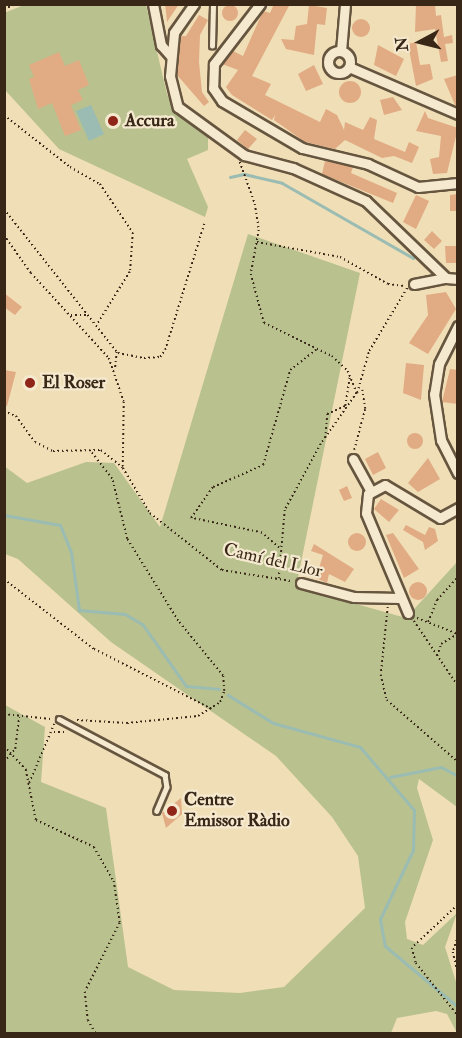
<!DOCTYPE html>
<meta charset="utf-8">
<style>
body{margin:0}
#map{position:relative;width:462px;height:1038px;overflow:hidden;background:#f0deb7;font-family:"IM FELL Double Pica",serif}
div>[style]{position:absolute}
.green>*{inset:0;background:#b9c18f}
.water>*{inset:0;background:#9abcb2}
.stream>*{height:3px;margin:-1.5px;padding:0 1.5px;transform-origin:1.5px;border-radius:1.5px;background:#9abcb2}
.building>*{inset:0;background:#e1ab83}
.round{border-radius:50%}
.path>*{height:1.5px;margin-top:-0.75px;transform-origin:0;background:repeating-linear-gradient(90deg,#382717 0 1.5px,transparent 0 4.5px)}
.roads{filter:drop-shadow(2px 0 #66553f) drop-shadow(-2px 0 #66553f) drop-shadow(0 2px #66553f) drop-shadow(0 -2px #66553f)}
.service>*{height:4.5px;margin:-2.25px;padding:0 2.25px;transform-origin:2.25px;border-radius:2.25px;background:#f5ead0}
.minor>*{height:9px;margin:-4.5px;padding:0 4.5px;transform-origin:4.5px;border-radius:4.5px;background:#f5ead0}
.minor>.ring{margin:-4.5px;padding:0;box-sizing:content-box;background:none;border:9px solid #f5ead0;border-radius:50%}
.dots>*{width:16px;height:16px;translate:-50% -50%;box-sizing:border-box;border:3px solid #f5ead0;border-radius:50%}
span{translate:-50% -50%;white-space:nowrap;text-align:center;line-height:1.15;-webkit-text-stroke:4.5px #f5ead0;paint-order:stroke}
.poi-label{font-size:18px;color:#382717;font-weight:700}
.left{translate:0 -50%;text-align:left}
.street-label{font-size:18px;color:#382717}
.frame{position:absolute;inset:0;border:6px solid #382717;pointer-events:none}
.north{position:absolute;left:390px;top:12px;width:60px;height:60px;-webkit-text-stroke:4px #f5ead0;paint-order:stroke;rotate:263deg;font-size:16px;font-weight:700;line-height:24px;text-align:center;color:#382717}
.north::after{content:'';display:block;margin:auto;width:21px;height:27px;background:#382717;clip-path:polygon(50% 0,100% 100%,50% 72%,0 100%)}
</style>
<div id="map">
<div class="green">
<i style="clip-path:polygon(24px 5px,146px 5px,167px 94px,173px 107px,208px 131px,208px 150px,187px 159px,208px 207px,205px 217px,59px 149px,5px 90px,4px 13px)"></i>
<i style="clip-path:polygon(248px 234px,360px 273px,296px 587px,406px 618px,457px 562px,457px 807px,419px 779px,417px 788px,433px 840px,405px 922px,407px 939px,423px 945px,457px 913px,445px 947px,457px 985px,457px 1033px,447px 1014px,436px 1011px,397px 1018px,391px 1033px,5px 1033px,5px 705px,45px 727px,41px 782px,106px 808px,128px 967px,174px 990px,240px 993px,284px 987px,365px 908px,358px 856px,332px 817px,276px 756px,111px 642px,18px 559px,5px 554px,4px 466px,27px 483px,86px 462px,114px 463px,160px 527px)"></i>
</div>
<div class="water">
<i style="clip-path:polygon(91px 105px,104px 134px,89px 141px,76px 111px)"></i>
</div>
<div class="stream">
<i style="left:230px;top:177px;width:14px;rotate:-12deg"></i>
<i style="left:244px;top:174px;width:39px;rotate:13deg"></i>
<i style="left:282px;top:183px;width:151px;rotate:29.8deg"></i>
<i style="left:4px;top:515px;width:57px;rotate:10.1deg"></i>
<i style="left:60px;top:525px;width:29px;rotate:68deg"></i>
<i style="left:71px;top:552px;width:59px;rotate:82.1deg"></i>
<i style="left:79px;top:610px;width:46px;rotate:5deg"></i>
<i style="left:125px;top:614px;width:21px;rotate:31deg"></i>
<i style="left:143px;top:625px;width:75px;rotate:54.8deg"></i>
<i style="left:186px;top:686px;width:33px;rotate:5deg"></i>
<i style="left:228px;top:695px;width:53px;rotate:31.9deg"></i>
<i style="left:273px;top:723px;width:90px;rotate:15.4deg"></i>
<i style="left:360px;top:747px;width:83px;rotate:49.4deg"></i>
<i style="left:414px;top:810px;width:40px;rotate:91.4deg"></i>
<i style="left:413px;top:850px;width:76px;rotate:115.6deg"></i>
<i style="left:380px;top:919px;width:27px;rotate:80deg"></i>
<i style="left:385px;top:946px;width:95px;rotate:39.9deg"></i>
<i style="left:390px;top:777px;width:52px;rotate:-11.1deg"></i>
<i style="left:441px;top:767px;width:19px;rotate:28deg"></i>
</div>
<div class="building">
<i style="clip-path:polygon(165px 4px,179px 4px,167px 22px,166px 12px)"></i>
<i style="clip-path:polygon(274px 4px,290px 4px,252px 76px,271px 84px,265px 95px,320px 122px,326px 109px,337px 115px,344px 130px,345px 122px,363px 130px,370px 117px,377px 120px,374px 139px,405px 152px,409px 142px,419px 147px,412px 163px,394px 156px,382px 158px,345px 140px,335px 149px,305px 142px,274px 120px,275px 115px,272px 120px,232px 95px,226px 87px,238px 70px,222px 64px,233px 51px,243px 56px,263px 11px,270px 13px)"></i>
<i style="clip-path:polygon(416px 4px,435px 4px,436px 16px,441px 15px,444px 37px,452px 35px,453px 43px,445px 44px,448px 61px,441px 62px,435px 29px,415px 32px)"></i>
<i class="round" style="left:222px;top:5px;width:16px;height:16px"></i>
<i style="clip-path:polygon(309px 5px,327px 8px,325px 25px,317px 24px,314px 55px,286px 49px,281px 39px,294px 40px,296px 26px,307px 24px)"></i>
<i style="clip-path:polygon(199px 15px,208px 20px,200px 35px,199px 62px,202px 92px,209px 102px,204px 106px,177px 75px,181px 36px,186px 36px)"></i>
<i class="round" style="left:352px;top:19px;width:18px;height:18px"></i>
<i style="clip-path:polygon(416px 42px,420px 65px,430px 64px,433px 79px,416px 86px,408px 44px)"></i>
<i style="clip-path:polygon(378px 45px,404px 59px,396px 76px,374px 65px)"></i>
<i style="clip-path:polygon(59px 52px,65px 66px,79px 60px,89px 85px,78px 90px,83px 100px,71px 105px,81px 130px,65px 136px,52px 103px,38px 109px,29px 79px,34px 77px,29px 65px)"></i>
<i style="clip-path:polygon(314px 65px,323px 84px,306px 91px,298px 74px)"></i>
<i style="clip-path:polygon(458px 75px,458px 105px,455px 105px,444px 79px)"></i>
<i class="round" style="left:339px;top:81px;width:22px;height:22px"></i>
<i style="clip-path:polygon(393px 97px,402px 110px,384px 115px,380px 100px)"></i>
<i style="clip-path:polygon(425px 111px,428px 118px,458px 128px,447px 173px,433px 174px,430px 159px,439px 157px,441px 136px,416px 131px)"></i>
<i style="clip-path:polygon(245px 130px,257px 139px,248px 149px,237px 140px)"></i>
<i style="clip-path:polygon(325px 161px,353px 167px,351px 173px,397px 193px,393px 203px,322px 174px)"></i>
<i style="clip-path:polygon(458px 194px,458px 211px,450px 211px,450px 195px)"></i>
<i style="clip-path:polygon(416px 195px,429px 201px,416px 229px,403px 222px)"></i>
<i style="clip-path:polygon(432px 231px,442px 241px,434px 249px,424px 240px)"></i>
<i style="clip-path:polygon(445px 246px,458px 246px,458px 263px,446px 263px)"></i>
<i style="clip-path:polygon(446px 292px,456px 309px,428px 354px,409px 343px,428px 315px,426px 295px)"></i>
<i style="clip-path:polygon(4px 293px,22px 307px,15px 315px,4px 307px)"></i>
<i style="clip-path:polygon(406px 363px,424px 365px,421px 400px,403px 393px)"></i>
<i style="clip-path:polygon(450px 369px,458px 370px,458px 404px,442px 402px)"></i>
<i style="clip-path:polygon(4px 370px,16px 372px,7px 406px,4px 406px)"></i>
<i class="round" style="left:407px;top:433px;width:16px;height:16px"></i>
<i style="clip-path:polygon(378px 452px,386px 468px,373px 475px,365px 459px)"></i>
<i style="clip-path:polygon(428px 458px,440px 479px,418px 492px,408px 483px)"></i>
<i style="clip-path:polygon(347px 486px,352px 498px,344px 501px,339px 490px)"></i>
<i style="clip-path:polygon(381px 499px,399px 510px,389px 522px,374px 509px)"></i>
<i style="clip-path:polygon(406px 525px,425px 535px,429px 527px,435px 529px,438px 541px,425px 550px,423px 542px,403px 530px)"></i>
<i style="clip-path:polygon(393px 533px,419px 569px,404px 578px,386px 535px)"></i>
<i class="round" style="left:348px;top:533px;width:18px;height:18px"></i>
<i style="clip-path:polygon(314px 544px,354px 569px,345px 582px,329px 574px,327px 583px,316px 578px,323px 555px,311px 551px)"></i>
<i class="round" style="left:409px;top:582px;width:18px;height:18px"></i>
<i style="clip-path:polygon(181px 798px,182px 814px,166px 828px,162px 813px)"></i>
</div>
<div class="path">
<i style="left:4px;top:9px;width:13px;rotate:-23deg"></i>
<i style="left:4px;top:115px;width:84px;rotate:38.2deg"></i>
<i style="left:70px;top:167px;width:34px;rotate:30deg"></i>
<i style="left:100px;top:184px;width:59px;rotate:56deg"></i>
<i style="left:133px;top:233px;width:39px;rotate:94deg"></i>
<i style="left:130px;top:272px;width:62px;rotate:121.9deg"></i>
<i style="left:240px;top:162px;width:45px;rotate:70.3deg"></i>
<i style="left:255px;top:204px;width:26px;rotate:81deg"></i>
<i style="left:259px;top:230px;width:45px;rotate:100.3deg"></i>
<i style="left:251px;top:274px;width:51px;rotate:75.1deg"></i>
<i style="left:264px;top:323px;width:76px;rotate:25.9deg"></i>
<i style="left:332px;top:356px;width:22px;rotate:43deg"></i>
<i style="left:348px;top:371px;width:24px;rotate:68deg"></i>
<i style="left:357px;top:393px;width:62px;rotate:125.2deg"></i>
<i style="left:321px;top:444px;width:75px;rotate:118.6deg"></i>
<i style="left:285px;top:510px;width:69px;rotate:95deg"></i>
<i style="left:4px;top:209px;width:182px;rotate:51.7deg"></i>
<i style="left:117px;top:352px;width:18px;rotate:96deg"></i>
<i style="left:4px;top:235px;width:47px;rotate:54.6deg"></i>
<i style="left:31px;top:273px;width:115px;rotate:47.5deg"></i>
<i style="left:109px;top:358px;width:46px;rotate:71.2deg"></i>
<i style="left:124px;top:402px;width:65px;rotate:90.9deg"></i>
<i style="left:257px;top:242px;width:84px;rotate:10.2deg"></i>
<i style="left:340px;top:257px;width:55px;rotate:29.4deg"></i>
<i style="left:388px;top:284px;width:17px;rotate:7deg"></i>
<i style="left:71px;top:315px;width:16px"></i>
<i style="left:118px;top:353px;width:26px;rotate:11deg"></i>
<i style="left:144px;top:358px;width:16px;rotate:-4deg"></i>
<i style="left:160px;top:357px;width:9px;rotate:-54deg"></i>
<i style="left:165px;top:350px;width:132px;rotate:-72.8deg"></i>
<i style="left:357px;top:393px;width:44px;rotate:-74.1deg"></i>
<i style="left:369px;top:351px;width:74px;rotate:-58.9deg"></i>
<i style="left:4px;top:411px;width:13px;rotate:23deg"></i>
<i style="left:16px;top:416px;width:32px;rotate:54deg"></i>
<i style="left:35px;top:442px;width:20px;rotate:27deg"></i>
<i style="left:53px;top:451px;width:48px;rotate:-1.2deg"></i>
<i style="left:101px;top:450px;width:28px;rotate:39deg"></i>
<i style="left:123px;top:468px;width:52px;rotate:59deg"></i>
<i style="left:150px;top:513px;width:92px;rotate:38.4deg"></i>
<i style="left:222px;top:570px;width:70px;rotate:9.1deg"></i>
<i style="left:325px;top:438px;width:24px;rotate:-85deg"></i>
<i style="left:327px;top:414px;width:20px;rotate:-24deg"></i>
<i style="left:345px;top:406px;width:30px;rotate:-81deg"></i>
<i style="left:354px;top:450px;width:42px;rotate:-75deg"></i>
<i style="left:365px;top:409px;width:19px;rotate:-99deg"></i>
<i style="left:279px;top:548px;width:23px;rotate:-139deg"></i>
<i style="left:262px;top:533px;width:73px;rotate:-168.1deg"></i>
<i style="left:191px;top:518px;width:38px;rotate:-55deg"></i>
<i style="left:213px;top:487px;width:55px;rotate:-23.7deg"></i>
<i style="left:263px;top:465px;width:99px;rotate:-74.1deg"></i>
<i style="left:290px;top:370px;width:34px;rotate:-38deg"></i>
<i style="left:4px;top:579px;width:114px;rotate:37.9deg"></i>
<i style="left:94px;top:649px;width:132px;rotate:27deg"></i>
<i style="left:388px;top:607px;width:68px;rotate:95.9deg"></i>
<i style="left:381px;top:675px;width:26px;rotate:77deg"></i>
<i style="left:387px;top:700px;width:94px;rotate:41.1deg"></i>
<i style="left:417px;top:618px;width:44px;rotate:21.3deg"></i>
<i style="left:414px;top:621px;width:78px;rotate:55.9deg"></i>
<i style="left:428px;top:622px;width:24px;rotate:-68deg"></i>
<i style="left:437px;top:600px;width:31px;rotate:-48deg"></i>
<i style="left:437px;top:656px;width:13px;rotate:-72deg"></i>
<i style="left:441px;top:644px;width:17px;rotate:-31deg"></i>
<i style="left:4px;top:714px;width:47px;rotate:6.1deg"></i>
<i style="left:77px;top:720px;width:50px;rotate:3.4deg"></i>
<i style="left:127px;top:723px;width:71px;rotate:-5.6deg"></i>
<i style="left:198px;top:716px;width:26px;rotate:-32deg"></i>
<i style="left:220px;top:702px;width:12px;rotate:-70deg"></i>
<i style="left:224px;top:691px;width:15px;rotate:-94deg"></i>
<i style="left:223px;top:676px;width:71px;rotate:-129.3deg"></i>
<i style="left:178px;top:621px;width:97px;rotate:-121.9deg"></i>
<i style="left:127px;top:539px;width:62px;rotate:-104deg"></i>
<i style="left:112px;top:479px;width:36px;rotate:-128deg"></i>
<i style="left:54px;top:732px;width:13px"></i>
<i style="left:4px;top:746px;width:33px;rotate:47deg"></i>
<i style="left:26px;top:770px;width:51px;rotate:78.7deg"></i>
<i style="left:36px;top:820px;width:64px;rotate:25deg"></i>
<i style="left:94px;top:847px;width:39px;rotate:60deg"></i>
<i style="left:114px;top:881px;width:42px;rotate:81.9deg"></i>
<i style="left:120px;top:923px;width:77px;rotate:116.9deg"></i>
<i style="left:85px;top:992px;width:28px;rotate:84deg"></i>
<i style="left:88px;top:1020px;width:16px;rotate:60deg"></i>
<i style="left:4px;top:762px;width:17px;rotate:-50deg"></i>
<i style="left:15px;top:749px;width:32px;rotate:-83deg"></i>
<i style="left:29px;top:783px;width:64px;rotate:-67deg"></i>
<i style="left:458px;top:905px;width:63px;rotate:136.9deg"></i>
<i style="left:412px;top:948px;width:16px;rotate:75deg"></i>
<i style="left:416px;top:963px;width:68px;rotate:51.6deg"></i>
<i style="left:458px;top:936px;width:17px;rotate:107deg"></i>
<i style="left:453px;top:952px;width:23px;rotate:77deg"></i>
<i style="left:4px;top:977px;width:39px;rotate:90deg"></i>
</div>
<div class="roads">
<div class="service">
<i style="left:212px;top:46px;width:42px;rotate:-88.6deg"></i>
<i style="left:59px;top:719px;width:120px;rotate:27.8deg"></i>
<i style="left:165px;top:775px;width:12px;rotate:81deg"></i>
<i style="left:167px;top:787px;width:26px;rotate:113deg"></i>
</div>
<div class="minor">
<i style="left:153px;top:4px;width:42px;rotate:79deg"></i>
<i style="left:161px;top:45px;width:15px;rotate:48deg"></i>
<i style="left:194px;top:4px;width:35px;rotate:125deg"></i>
<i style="left:174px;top:33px;width:43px;rotate:95.3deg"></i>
<i style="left:170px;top:76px;width:32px;rotate:76deg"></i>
<i style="left:178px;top:107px;width:82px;rotate:36deg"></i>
<i style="left:244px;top:155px;width:51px;rotate:14.9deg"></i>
<i style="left:293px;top:168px;width:80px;rotate:24.3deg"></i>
<i style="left:366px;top:201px;width:111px;rotate:43.9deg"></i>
<i style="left:446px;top:278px;width:12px;rotate:5deg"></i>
<i style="left:260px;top:4px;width:76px;rotate:127.5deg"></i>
<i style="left:214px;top:64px;width:24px;rotate:92deg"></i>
<i style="left:213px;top:88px;width:16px;rotate:55deg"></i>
<i style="left:222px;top:101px;width:93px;rotate:30.4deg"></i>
<i style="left:302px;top:148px;width:68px;rotate:13.6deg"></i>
<i style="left:368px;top:164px;width:55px;rotate:24.7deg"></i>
<i style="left:418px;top:187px;width:40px;rotate:-5.7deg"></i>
<i style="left:341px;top:51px;width:47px;rotate:-85.1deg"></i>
<i class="ring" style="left:328px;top:51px;width:13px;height:13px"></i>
<i style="left:349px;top:67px;width:119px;rotate:23.3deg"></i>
<i style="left:414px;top:284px;width:33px;rotate:-11deg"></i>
<i style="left:458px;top:326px;width:42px;rotate:116.6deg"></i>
<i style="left:439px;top:364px;width:30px;rotate:99deg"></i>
<i style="left:434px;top:394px;width:47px;rotate:81.3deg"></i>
<i style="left:441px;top:440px;width:37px;rotate:63deg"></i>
<i style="left:353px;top:459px;width:35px;rotate:61deg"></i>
<i style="left:301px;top:583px;width:55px;rotate:14.8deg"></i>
<i style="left:354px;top:597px;width:45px;rotate:1.3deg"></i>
<i style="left:408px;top:613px;width:108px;rotate:-112.8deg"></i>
<i style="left:366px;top:513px;width:19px;rotate:-84deg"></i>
<i style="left:368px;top:494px;width:19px;rotate:-28deg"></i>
<i style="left:385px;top:485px;width:64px;rotate:31deg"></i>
<i style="left:440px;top:518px;width:21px;rotate:-29deg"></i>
</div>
</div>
<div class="dots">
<i style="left:113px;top:121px;background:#8f2418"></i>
<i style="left:30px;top:383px;background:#8f2418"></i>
<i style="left:172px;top:811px;background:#8f2418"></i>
</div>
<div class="poi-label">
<span class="left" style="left:125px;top:121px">Accura</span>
<span class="left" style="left:42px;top:383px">El Roser</span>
<span class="left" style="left:184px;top:811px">Centre<br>Emissor Ràdio</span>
</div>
<div class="street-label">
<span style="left:273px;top:561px;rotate:13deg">Camí del Llor</span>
</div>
<div class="frame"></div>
<div class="north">N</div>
</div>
